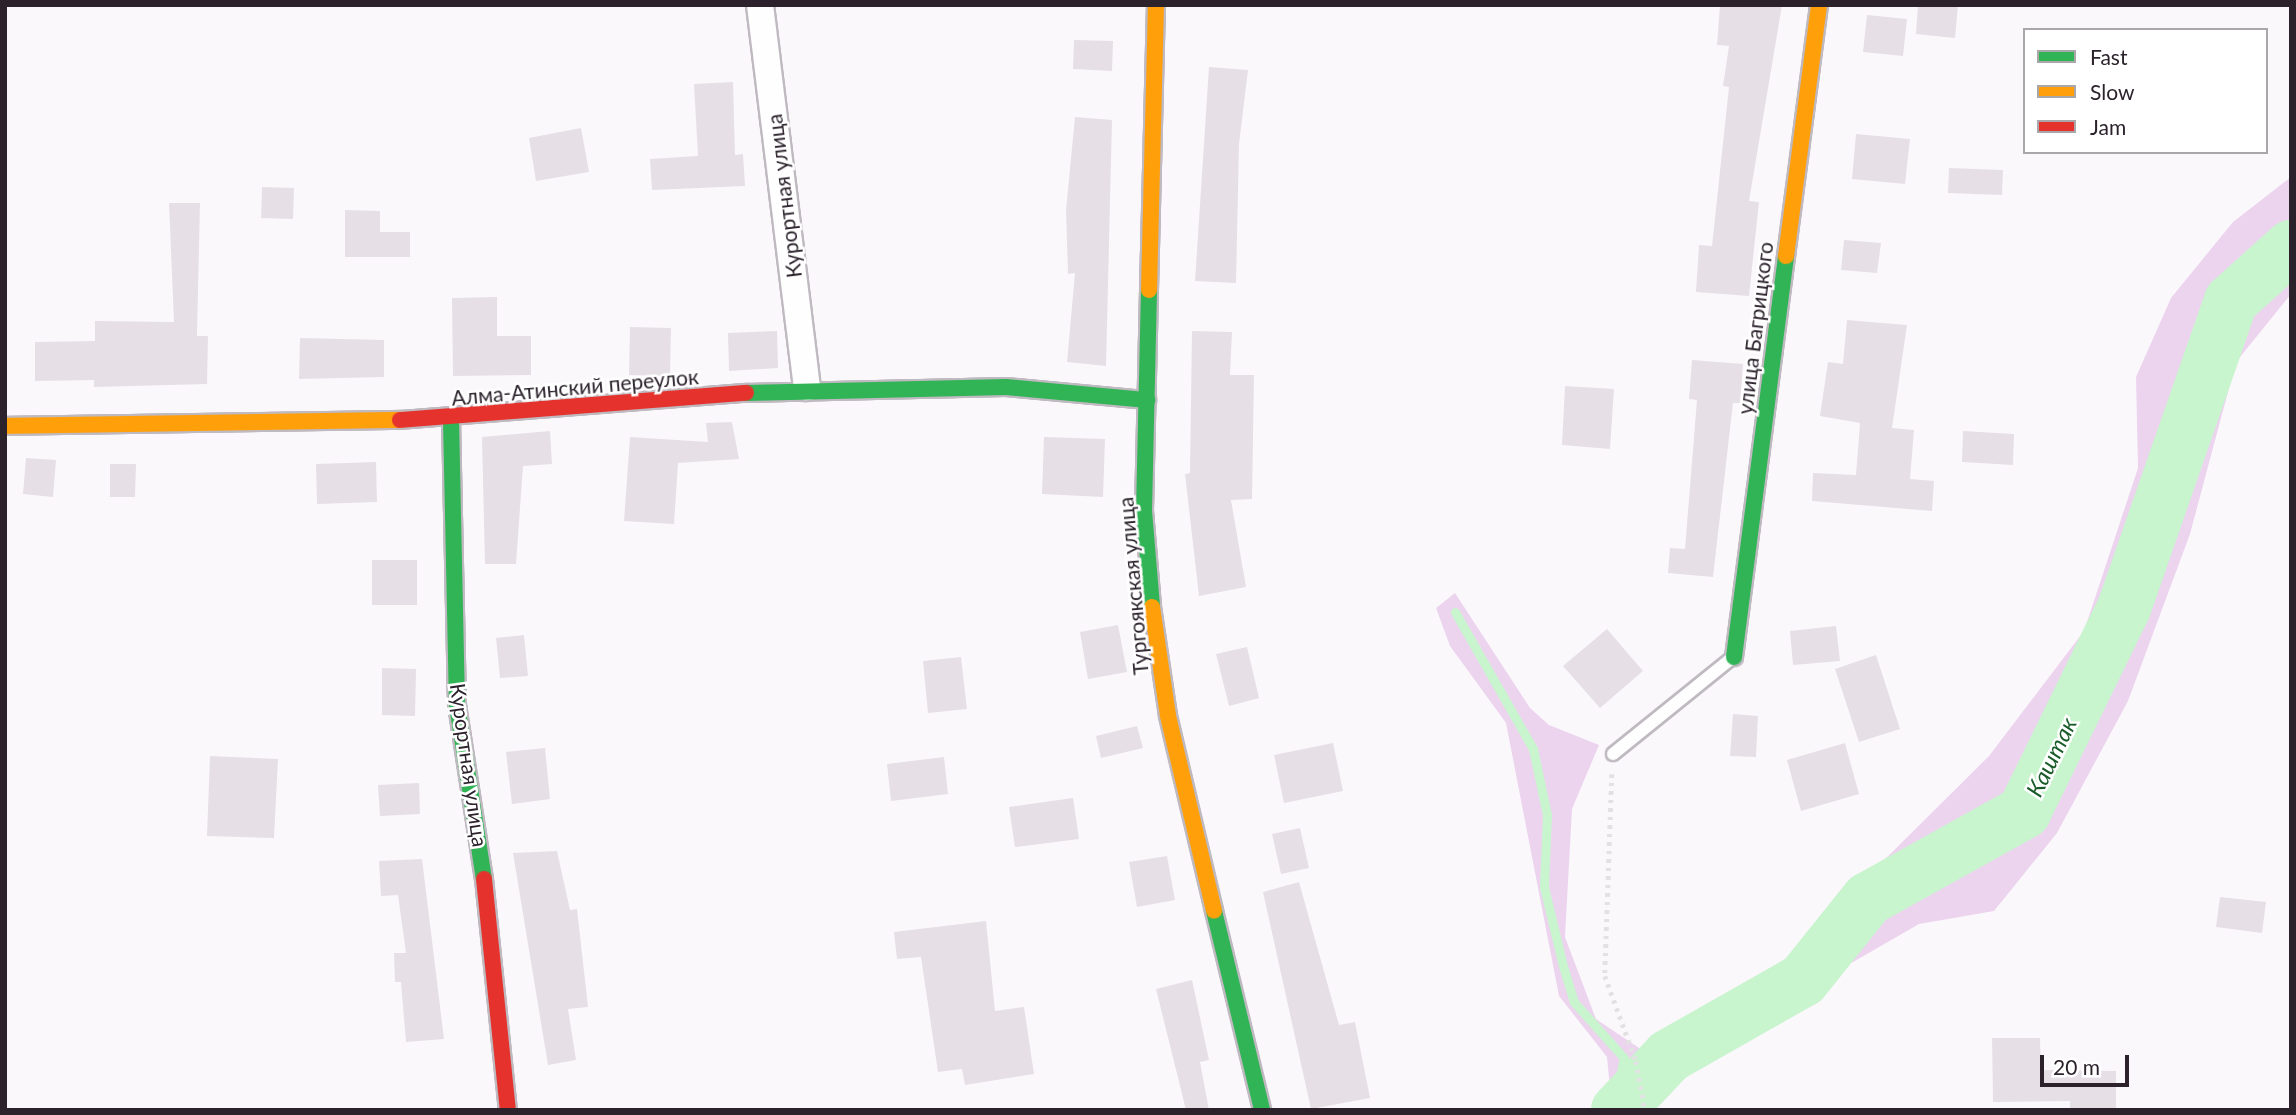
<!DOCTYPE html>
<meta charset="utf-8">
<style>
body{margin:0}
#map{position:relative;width:2296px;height:1115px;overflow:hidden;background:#fbf8fc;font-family:Lato,sans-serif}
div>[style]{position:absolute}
.green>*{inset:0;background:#ecd4ef}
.stream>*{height:9px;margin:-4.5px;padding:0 4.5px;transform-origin:4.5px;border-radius:4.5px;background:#c8f4ce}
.river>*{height:54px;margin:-27px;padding:0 27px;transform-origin:27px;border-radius:27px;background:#c8f4ce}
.building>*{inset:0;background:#e6dfe6}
.path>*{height:4.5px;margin-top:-2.25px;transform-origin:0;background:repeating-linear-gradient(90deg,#e3e2e3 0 3.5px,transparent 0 8.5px)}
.roads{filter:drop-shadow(2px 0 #bfb9c0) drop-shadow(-2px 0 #bfb9c0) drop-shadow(0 2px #bfb9c0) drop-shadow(0 -2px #bfb9c0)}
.lane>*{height:12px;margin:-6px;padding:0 6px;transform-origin:6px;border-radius:6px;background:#fefeff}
.street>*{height:26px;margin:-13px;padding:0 13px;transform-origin:13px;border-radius:13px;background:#fefeff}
.fast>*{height:16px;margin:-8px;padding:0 8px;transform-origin:8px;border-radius:8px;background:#30b455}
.slow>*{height:16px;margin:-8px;padding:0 8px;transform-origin:8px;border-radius:8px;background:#ff9f0a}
.jam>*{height:16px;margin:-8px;padding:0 8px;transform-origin:8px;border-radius:8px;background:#e5322d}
span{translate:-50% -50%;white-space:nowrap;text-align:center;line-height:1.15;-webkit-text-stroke:5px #fff;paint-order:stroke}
.street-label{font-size:21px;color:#2b222c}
.water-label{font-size:23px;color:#195c29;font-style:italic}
.frame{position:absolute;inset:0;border:7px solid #2b222c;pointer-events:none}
.legend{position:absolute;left:2023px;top:28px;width:245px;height:126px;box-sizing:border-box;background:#fff;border:2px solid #aaa7ab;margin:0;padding:9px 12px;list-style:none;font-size:21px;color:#2b222c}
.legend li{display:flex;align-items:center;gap:14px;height:35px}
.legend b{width:35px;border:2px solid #aaa7ab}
.scale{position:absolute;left:2040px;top:1055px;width:89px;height:32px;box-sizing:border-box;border:4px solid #2b222c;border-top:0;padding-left:9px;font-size:21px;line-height:24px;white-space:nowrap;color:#2b222c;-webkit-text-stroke:5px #fff;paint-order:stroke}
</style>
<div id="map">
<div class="green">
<i style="clip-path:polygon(2291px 177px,2291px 294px,2236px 362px,2190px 534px,2128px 701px,2057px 833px,1994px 911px,1919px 924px,1761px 1015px,1649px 1094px,1651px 1110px,1602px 1110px,1610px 1088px,1607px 1057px,1559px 996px,1506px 723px,1450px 646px,1436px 608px,1455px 593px,1530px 708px,1549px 725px,1599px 745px,1572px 809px,1565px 937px,1596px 1019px,1645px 1052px,1768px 980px,1827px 927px,1863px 881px,1989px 756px,2084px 631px,2138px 468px,2136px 377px,2171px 298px,2233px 222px)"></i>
</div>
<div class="stream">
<i style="left:1455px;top:612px;width:158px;rotate:60.3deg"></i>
<i style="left:1533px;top:749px;width:67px;rotate:78deg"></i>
<i style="left:1547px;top:815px;width:72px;rotate:92.4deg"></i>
<i style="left:1544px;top:887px;width:81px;rotate:76.5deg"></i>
<i style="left:1563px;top:966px;width:38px;rotate:73deg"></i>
<i style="left:1574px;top:1002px;width:75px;rotate:48.2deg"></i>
<i style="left:1624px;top:1058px;width:53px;rotate:101.9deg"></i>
</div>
<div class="river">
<i style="left:1618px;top:1110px;width:74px;rotate:-46.6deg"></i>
<i style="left:1669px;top:1056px;width:154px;rotate:-29.6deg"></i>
<i style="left:1803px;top:980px;width:104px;rotate:-51.3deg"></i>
<i style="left:1868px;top:899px;width:179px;rotate:-29.1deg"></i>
<i style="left:2024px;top:812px;width:227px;rotate:-63.9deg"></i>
<i style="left:2124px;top:608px;width:325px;rotate:-70.8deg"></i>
<i style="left:2231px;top:301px;width:81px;rotate:-42deg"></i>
</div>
<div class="building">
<i style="clip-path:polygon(1720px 5px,1782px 5px,1749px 201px,1759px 202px,1749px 296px,1696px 292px,1699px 245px,1712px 246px,1729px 87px,1723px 86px,1729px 46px,1717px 45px)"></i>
<i style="clip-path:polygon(1918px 5px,1958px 5px,1955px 38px,1916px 34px)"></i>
<i style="clip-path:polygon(1867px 15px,1907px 19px,1903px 56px,1863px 52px)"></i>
<i style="clip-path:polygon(1074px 40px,1113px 41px,1112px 71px,1073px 69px)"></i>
<i style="clip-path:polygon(1209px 67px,1248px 70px,1239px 144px,1236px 283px,1195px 281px)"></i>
<i style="clip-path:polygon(733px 82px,735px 155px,743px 154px,745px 186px,652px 190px,650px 159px,698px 156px,694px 84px)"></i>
<i style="clip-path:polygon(1075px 117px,1112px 120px,1106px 366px,1067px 362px,1075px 273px,1068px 274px,1066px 210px)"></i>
<i style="clip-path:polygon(581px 128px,589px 172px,536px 181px,529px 138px)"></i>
<i style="clip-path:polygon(1856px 134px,1910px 139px,1905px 184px,1852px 179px)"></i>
<i style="clip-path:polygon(1949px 168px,2003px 170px,2002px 195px,1948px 193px)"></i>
<i style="clip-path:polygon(262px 187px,294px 188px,293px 219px,261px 218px)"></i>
<i style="clip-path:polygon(169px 203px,200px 203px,197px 336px,208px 336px,207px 384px,94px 387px,94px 380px,35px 381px,35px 342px,95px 341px,95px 321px,174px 322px)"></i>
<i style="clip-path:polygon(345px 210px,380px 211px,380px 232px,410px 232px,410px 257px,345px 257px)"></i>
<i style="clip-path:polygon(1844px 240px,1881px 243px,1877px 273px,1841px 270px)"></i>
<i style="clip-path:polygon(497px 297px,497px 336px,531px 336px,531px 375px,453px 376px,452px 298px)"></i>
<i style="clip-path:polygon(1847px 320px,1907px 325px,1892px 428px,1914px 430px,1910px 479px,1934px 481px,1932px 511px,1812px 501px,1813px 473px,1856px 475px,1860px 423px,1820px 416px,1828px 362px,1843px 364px)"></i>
<i style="clip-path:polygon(630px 327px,671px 328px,670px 376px,629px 375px)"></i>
<i style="clip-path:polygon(777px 331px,778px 368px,729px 371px,728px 333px)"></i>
<i style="clip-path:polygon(1192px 331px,1232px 332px,1230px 375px,1254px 375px,1252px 499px,1231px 500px,1246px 587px,1199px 596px,1185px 474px,1190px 473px)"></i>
<i style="clip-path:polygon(300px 338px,384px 340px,384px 377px,299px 379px)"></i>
<i style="clip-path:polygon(1692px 360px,1743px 364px,1740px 403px,1733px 403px,1713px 577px,1668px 573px,1670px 548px,1685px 549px,1697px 400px,1689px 399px)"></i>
<i style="clip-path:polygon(1565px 386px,1614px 389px,1610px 449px,1562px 445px)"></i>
<i style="clip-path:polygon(732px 422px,739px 459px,678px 463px,674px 524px,624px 521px,630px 437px,708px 442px,706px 423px)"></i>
<i style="clip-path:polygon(550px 431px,552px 464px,523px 466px,516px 564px,485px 564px,482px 437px)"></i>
<i style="clip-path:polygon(1963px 431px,2014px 434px,2013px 465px,1962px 462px)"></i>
<i style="clip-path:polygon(1044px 437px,1105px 439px,1103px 497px,1042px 494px)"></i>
<i style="clip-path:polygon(26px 458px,56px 460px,53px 497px,23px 494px)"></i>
<i style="clip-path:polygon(376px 462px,377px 502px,317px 504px,316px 464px)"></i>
<i style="clip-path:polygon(110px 464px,136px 464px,135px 497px,110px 497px)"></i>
<i style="clip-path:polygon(372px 560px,417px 560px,417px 605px,372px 605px)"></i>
<i style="clip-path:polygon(1118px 625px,1127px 672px,1088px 679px,1080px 632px)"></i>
<i style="clip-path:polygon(1836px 626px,1840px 661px,1793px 665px,1790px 631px)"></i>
<i style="clip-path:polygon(1607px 629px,1643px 671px,1600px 708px,1563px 666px)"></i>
<i style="clip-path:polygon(524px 635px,528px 676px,500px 678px,496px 638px)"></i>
<i style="clip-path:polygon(1247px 647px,1259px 698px,1229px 706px,1216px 654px)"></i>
<i style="clip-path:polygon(1876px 655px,1900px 729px,1859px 742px,1835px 669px)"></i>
<i style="clip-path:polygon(961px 657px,967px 709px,928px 713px,923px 661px)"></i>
<i style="clip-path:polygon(382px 668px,416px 669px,415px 716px,382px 715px)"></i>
<i style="clip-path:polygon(1733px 714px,1758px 716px,1756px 757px,1730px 756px)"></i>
<i style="clip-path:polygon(1137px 726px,1143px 748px,1101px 758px,1096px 736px)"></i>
<i style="clip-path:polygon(1333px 743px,1343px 791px,1284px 803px,1274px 755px)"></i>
<i style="clip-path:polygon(1845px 743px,1859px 794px,1801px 811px,1787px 760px)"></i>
<i style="clip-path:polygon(545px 748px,550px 799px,512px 804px,506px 752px)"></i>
<i style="clip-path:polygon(210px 756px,278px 759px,274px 838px,207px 836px)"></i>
<i style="clip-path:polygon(944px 757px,948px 794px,891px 801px,887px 764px)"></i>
<i style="clip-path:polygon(419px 783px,420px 814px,380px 816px,378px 785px)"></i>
<i style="clip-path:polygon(1073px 798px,1079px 839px,1015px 847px,1009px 807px)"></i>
<i style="clip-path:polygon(1300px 828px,1309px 868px,1281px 874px,1272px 834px)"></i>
<i style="clip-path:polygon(557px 851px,570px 910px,577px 909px,588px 1007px,568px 1009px,576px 1060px,548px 1065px,513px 853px)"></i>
<i style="clip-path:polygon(1167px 856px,1175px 900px,1137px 907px,1129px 862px)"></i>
<i style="clip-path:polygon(422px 859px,444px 1039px,406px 1042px,401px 982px,395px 982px,394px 953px,406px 953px,398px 895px,381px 896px,379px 861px)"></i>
<i style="clip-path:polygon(1299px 882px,1339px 1025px,1355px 1022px,1370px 1098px,1311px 1109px,1263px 892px)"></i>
<i style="clip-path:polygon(2220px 897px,2266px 902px,2262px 933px,2216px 927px)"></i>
<i style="clip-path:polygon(986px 921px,995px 1011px,1024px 1007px,1034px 1074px,965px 1085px,962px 1069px,938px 1072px,921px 957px,897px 959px,894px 932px)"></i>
<i style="clip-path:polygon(1192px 980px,1209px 1060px,1200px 1062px,1209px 1110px,1186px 1110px,1156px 989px)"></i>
<i style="clip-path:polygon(1992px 1038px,2040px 1038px,2041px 1070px,2116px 1071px,2116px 1110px,2070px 1110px,2070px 1101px,1993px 1102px)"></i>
</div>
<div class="path">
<i style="left:1612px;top:774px;width:202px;rotate:92deg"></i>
<i style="left:1605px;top:976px;width:90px;rotate:70deg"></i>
<i style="left:1636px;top:1061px;width:50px;rotate:79.6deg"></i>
</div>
<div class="roads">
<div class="lane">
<i style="left:1613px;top:754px;width:153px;rotate:-38.9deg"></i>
</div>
<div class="street">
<i style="left:760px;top:5px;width:385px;rotate:83deg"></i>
</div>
<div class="fast">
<i style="left:1149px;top:290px;width:221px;rotate:91.3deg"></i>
<i style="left:1144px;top:511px;width:96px;rotate:85.2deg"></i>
<i style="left:746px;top:393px;width:260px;rotate:-1.3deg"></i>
<i style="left:1006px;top:387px;width:142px;rotate:5.3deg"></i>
<i style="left:451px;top:419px;width:286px;rotate:88.8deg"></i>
<i style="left:457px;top:705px;width:176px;rotate:81.2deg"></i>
<i style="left:1734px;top:657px;width:404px;rotate:-82.6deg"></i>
<i style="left:1214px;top:911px;width:205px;rotate:76.4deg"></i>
</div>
<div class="slow">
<i style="left:1786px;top:256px;width:253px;rotate:-82.5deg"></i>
<i style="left:1149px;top:290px;width:285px;rotate:-88.6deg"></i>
<i style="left:5px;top:426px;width:395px;rotate:-0.9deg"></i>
<i style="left:1152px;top:607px;width:110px;rotate:81.6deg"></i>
<i style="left:1168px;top:716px;width:200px;rotate:76.7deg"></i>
</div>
<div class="jam">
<i style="left:400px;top:420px;width:347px;rotate:-4.5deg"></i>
<i style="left:484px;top:879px;width:232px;rotate:84.1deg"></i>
</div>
</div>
<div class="street-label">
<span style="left:784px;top:196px;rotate:-97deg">Курортная улица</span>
<span style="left:1755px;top:328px;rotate:-83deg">улица Багрицкого</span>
<span style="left:575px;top:387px;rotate:-5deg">Алма-Атинский переулок</span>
<span style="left:1133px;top:586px;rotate:-95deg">Тургоякская улица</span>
<span style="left:469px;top:765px;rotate:82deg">Курортная улица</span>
</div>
<div class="water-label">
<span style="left:2051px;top:757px;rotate:-64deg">Каштак</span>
</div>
<div class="frame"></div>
<ul class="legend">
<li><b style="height:9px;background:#30b455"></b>Fast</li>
<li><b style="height:9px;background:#ff9f0a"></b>Slow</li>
<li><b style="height:9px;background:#e5322d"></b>Jam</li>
</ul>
<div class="scale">20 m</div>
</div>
